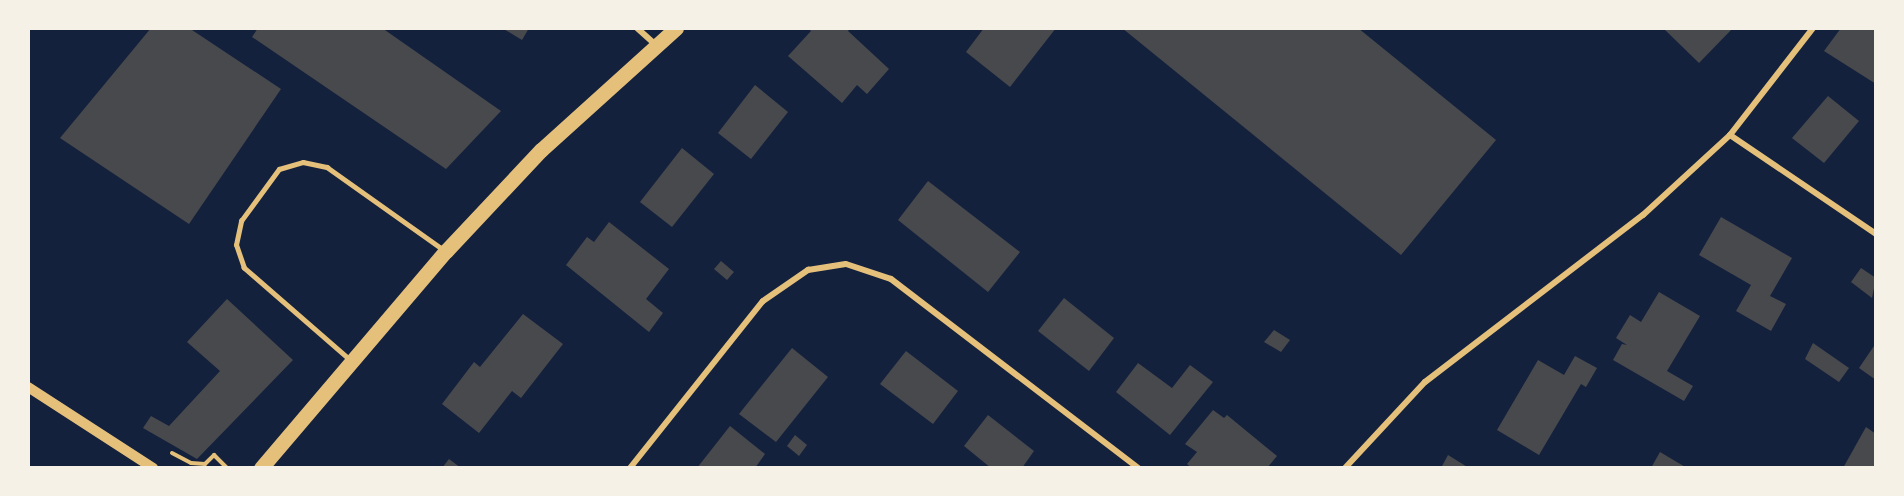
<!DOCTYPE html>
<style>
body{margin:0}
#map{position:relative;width:1904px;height:496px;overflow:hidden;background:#14213d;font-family:Barlow,sans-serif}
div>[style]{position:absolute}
.building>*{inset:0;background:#48494c}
.path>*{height:4px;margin:-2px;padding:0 2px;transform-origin:2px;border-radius:2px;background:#e5c07b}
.service>*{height:4.5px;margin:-2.25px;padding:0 2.25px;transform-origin:2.25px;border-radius:2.25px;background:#e5c07b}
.minor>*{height:6px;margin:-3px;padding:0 3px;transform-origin:3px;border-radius:3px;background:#e5c07b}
.tertiary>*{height:10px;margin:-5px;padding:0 5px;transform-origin:5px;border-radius:5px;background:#e5c07b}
.primary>*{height:15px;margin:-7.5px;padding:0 7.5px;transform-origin:7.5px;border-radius:7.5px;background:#e5c07b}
span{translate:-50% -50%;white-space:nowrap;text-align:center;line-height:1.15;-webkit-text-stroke:4.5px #f6f1e7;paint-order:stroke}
.frame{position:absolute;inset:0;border:30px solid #f6f1e7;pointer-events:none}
</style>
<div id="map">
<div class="building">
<i style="clip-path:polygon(151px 28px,189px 28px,281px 89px,189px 224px,60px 138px)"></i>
<i style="clip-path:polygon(258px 28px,382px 28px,501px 111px,446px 169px,252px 37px)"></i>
<i style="clip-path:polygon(502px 28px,529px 28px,522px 40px)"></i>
<i style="clip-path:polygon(808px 28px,850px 28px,848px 31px,889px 69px,867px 94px,857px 85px,842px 103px,788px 56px,811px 31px)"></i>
<i style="clip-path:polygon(984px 28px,1056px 28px,1010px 87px,966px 52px)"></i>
<i style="clip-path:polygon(1122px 28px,1358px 28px,1496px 140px,1401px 255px)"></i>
<i style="clip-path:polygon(1663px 28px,1733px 28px,1699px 63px)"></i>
<i style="clip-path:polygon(1841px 28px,1876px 28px,1876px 84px,1824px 51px)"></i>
<i style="clip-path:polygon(755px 85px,788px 112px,751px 159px,718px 133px)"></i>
<i style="clip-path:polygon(1828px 96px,1859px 121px,1824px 163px,1792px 138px)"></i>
<i style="clip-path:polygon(682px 148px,714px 174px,672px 227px,640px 202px)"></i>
<i style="clip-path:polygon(928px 181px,1020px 252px,988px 292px,898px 220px)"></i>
<i style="clip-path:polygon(1721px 217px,1792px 258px,1770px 296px,1786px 304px,1771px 331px,1736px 311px,1751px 285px,1699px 255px)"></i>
<i style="clip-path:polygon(609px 222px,669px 269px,646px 299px,663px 313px,649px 332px,566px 265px,587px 237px,594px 242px)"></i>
<i style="clip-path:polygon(721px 261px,734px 272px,727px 280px,714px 269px)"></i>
<i style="clip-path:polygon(1861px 268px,1876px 278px,1872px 298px,1851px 282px)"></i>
<i style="clip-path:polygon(1659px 292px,1700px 316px,1667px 371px,1693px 386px,1684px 401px,1613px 360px,1622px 344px,1627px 345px,1616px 338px,1630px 315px,1641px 322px)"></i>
<i style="clip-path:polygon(1064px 298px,1114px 338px,1089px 371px,1038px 331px)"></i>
<i style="clip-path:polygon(227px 299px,293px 360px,197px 459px,143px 428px,151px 416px,169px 426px,220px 371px,187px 342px)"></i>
<i style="clip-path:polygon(523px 314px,563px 344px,521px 398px,512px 391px,479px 433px,442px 404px,474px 362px,480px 367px)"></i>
<i style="clip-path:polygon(1274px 330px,1290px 340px,1281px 352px,1264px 342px)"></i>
<i style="clip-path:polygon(1813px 343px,1849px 368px,1839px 382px,1805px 359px)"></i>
<i style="clip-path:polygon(1876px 343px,1876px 380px,1859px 368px)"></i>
<i style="clip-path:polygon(792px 348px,828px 377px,776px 442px,739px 414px)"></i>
<i style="clip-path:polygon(906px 351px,958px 391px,933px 424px,880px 384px)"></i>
<i style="clip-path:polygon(1575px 356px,1597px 368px,1586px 387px,1581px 384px,1539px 455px,1497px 430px,1538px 360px,1564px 375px)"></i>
<i style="clip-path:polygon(1138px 363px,1172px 388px,1190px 365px,1213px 382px,1170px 435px,1116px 392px)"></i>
<i style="clip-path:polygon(1213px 410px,1224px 418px,1227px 415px,1277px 456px,1267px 468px,1192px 468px,1187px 464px,1197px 452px,1185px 444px)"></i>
<i style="clip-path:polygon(988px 415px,1034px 451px,1022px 468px,991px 468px,964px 446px)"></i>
<i style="clip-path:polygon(730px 426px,765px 454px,755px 468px,697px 468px)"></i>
<i style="clip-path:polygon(1866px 427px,1876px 434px,1876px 468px,1843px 468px)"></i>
<i style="clip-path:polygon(795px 435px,807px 445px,799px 456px,787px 446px)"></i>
<i style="clip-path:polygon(1660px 452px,1687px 468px,1651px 468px)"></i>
<i style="clip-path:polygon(1448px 455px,1469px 468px,1441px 468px)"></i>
<i style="clip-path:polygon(449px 459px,461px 468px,442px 468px)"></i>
</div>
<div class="path">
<i style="left:172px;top:453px;width:21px;rotate:28deg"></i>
<i style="left:191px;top:463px;width:14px;rotate:4deg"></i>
<i style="left:205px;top:464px;width:13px;rotate:-45deg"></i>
<i style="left:214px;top:455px;width:18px;rotate:45deg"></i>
</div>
<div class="service">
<i style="left:351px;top:361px;width:142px;rotate:-139deg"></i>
<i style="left:244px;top:268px;width:24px;rotate:-109deg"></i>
<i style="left:236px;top:245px;width:25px;rotate:-78deg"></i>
<i style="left:241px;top:221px;width:64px;rotate:-53.8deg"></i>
<i style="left:279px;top:169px;width:25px;rotate:-16deg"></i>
<i style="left:303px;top:162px;width:25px;rotate:12deg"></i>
<i style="left:327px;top:167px;width:143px;rotate:35.4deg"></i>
</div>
<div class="minor">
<i style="left:637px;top:28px;width:24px;rotate:42deg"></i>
<i style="left:1730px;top:135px;width:176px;rotate:34.1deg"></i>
<i style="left:630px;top:468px;width:213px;rotate:-51.5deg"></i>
<i style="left:763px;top:301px;width:55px;rotate:-34.6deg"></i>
<i style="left:808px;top:270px;width:38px;rotate:-9deg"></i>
<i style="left:846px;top:264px;width:47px;rotate:18.4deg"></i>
<i style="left:891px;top:279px;width:311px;rotate:37.4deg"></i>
<i style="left:1345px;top:468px;width:117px;rotate:-47.1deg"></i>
<i style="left:1425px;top:382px;width:275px;rotate:-37.5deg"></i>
<i style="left:1643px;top:215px;width:118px;rotate:-42.6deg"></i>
<i style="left:1730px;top:135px;width:135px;rotate:-52.2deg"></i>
</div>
<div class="tertiary">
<i style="left:28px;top:387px;width:149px;rotate:32.9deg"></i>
</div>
<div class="primary">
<i style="left:261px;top:468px;width:285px;rotate:-49.6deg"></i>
<i style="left:446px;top:251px;width:139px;rotate:-46.8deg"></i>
<i style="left:541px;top:150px;width:182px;rotate:-42.1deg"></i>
</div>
<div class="frame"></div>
</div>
